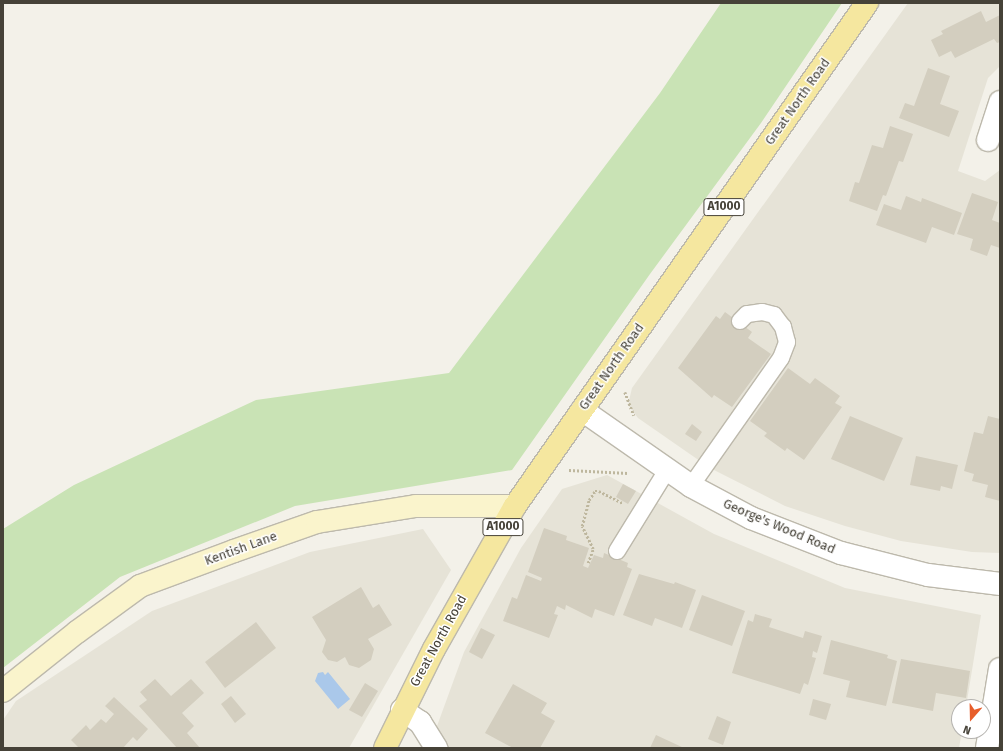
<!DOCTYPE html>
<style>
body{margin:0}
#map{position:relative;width:1003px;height:751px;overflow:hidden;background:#f3f1e9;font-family:"Fira Sans",sans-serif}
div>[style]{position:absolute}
.residential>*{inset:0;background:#e6e3d7}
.green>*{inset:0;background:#c9e3b5}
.water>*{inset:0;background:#aac8ea}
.building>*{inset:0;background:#d3cebf}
.path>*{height:2.5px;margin-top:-1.25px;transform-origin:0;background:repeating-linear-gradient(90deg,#beb79e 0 2px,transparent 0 4px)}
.roads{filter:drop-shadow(1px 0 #bdb9ac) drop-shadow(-1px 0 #bdb9ac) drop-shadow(0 1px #bdb9ac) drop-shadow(0 -1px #bdb9ac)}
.service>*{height:16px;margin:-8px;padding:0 8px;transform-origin:8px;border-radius:8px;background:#fff}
.minor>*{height:22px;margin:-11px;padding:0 11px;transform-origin:11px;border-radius:11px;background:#fff}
.secondary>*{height:22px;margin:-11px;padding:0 11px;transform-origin:11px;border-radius:11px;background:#faf4cc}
.primary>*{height:22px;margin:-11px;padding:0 11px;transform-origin:11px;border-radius:11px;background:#f5e79f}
span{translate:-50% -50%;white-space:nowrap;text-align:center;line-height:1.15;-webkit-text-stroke:3px #fff;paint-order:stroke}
.shield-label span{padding:1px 3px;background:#fff;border:1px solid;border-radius:3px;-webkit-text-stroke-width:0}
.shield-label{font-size:12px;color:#464238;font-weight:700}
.street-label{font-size:13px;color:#464238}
.frame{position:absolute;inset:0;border:4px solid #464238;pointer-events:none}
.north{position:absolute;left:951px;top:699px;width:40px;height:40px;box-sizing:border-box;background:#fff;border:1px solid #b5b3af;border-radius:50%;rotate:200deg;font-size:11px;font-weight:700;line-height:16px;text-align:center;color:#464238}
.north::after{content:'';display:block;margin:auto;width:14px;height:18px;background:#e75e2b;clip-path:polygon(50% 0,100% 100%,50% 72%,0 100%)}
</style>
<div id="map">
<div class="residential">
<i style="clip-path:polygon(908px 3px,1000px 3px,1000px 66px,988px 78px,958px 171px,985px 181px,1000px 170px,1000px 553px,972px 552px,901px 541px,845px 526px,785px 506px,710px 468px,638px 418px,628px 405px,632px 388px)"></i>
<i style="clip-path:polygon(607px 475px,714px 534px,845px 588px,981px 615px,966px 707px,959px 707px,959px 731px,962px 731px,959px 748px,429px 748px,464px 652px,521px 548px,562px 489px)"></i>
<i style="clip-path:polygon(423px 529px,451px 570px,349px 748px,3px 748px,3px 720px,16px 701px,152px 611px,310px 552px)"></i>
</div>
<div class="green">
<i style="clip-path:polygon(721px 3px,842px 3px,761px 123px,650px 274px,512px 470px,295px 506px,120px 577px,3px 668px,3px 529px,74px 485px,256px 400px,449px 373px,660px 93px)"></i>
</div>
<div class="water">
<i style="clip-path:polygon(323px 672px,325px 675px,328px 672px,350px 699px,338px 709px,315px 681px,318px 673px)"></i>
</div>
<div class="building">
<i style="clip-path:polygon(981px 11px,986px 22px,1000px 15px,1000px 42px,997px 43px,994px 39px,955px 58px,951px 51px,939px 57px,931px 40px,943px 34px,941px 31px)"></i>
<i style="clip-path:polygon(928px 68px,950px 76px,940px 104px,959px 111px,949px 137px,899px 118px,905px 103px,914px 106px)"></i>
<i style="clip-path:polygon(890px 126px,913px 134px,903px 162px,899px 161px,886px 196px,883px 195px,877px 211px,849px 201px,855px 182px,859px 183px,872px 145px,883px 148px)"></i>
<i style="clip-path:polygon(972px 193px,998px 202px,992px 220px,1000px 223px,1000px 248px,991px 245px,987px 256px,970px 250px,973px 239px,957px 234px)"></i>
<i style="clip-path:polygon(906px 196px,921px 202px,922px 198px,962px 213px,954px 235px,932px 227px,926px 243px,876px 225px,884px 204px,901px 210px)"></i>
<i style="clip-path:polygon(725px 312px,752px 332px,748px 338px,771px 354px,732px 407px,714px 395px,712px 398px,678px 368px,716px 316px,720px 319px)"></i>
<i style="clip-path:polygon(788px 368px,810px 384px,815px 378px,840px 396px,835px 403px,842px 407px,804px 460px,787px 448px,785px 451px,764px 436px,767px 433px,750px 421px)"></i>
<i style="clip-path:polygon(850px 416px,903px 438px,884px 481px,831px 459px)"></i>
<i style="clip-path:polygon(988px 416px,1000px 419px,1000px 501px,985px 497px,988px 485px,972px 481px,974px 474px,964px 471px,974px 432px,983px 434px)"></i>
<i style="clip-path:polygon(692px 424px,702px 432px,696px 441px,685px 434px)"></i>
<i style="clip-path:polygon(916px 456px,958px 465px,952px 489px,941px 486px,940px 491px,910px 485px)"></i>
<i style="clip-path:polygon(623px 484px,636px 491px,628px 504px,616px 497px)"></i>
<i style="clip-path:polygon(544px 528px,567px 536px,566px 540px,589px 548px,583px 566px,588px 568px,594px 555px,603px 558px,604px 553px,628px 563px,627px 567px,632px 569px,614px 616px,595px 609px,592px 618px,566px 605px,565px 610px,557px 606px,554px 614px,558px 615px,549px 638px,503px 621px,512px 597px,517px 599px,526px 575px,541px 581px,542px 578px,528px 572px)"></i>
<i style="clip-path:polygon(639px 574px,674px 584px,675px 582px,696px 590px,682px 628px,655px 618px,652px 626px,623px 615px)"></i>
<i style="clip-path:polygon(361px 587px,373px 608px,379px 604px,392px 625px,368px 639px,374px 649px,371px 660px,359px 668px,349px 665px,345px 657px,337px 662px,328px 660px,322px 652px,326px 640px,312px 617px)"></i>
<i style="clip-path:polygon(702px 595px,745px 611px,732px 646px,689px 630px)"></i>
<i style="clip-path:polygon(755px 614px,772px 619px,769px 627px,803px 638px,805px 631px,822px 636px,817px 653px,813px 651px,812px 657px,816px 658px,808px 685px,804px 683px,800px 694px,732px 673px,748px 620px,753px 622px)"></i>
<i style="clip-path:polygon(256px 622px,276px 648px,225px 688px,205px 662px)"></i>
<i style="clip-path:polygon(481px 628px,495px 635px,482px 659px,469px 652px)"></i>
<i style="clip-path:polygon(831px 640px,888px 655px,887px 658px,897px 661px,886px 706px,846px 697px,850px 681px,823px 674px)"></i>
<i style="clip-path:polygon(901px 659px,970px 671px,966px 698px,936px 693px,933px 711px,892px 703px)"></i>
<i style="clip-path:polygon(155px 679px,171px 696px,191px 679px,204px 693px,182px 713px,194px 726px,187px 733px,200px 748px,177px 748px,139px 706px,147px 700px,140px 692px)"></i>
<i style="clip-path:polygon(365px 683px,378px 691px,362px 717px,349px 710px)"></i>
<i style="clip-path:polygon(513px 684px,547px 703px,541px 713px,555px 721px,540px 748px,513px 748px,485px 733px)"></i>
<i style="clip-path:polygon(231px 696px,246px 714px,235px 723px,221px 704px)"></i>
<i style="clip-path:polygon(114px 697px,148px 729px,137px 741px,133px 737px,123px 748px,79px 748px,71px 740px,86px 725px,90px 730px,101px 719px,106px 723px,114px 714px,105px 706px)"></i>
<i style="clip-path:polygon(813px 699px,831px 704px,826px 720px,809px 715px)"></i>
<i style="clip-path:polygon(717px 716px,731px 722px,723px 745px,708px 739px)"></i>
<i style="clip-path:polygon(656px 735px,684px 748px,650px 748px)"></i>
</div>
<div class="path">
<i style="left:625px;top:392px;width:25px;rotate:69deg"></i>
<i style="left:569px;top:470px;width:59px;rotate:2.9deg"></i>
<i style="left:588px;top:563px;width:15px;rotate:-70deg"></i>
<i style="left:593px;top:549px;width:25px;rotate:-116deg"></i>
<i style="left:582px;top:526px;width:27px;rotate:-75deg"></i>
<i style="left:589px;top:500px;width:11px;rotate:-56deg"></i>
<i style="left:595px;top:491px;width:4px"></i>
<i style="left:599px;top:491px;width:27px;rotate:27deg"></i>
</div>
<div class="roads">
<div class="service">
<i style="left:691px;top:486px;width:156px;rotate:-54.9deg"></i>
<i style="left:781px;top:358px;width:17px;rotate:-69deg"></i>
<i style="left:787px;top:342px;width:16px;rotate:-105deg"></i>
<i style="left:783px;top:327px;width:15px;rotate:-127deg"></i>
<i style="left:774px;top:315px;width:12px;rotate:-166deg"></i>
<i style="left:762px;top:312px;width:15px;rotate:172deg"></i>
<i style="left:747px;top:314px;width:10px;rotate:135deg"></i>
<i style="left:617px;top:551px;width:95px;rotate:-58.3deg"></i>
</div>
<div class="minor">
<i style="left:988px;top:140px;width:40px;rotate:-72deg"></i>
<i style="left:582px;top:410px;width:133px;rotate:34.9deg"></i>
<i style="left:691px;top:486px;width:68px;rotate:28.1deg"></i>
<i style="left:751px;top:518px;width:97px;rotate:21.3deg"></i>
<i style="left:841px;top:553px;width:90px;rotate:14.2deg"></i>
<i style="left:928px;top:575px;width:73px;rotate:7.1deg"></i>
<i style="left:402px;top:710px;width:22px;rotate:34deg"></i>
<i style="left:420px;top:722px;width:31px;rotate:58deg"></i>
<i style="left:987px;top:748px;width:80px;rotate:-80.7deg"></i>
</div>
<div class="secondary">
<i style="left:3px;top:691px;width:95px;rotate:-38.6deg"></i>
<i style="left:77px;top:632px;width:78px;rotate:-36.1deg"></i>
<i style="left:140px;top:586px;width:100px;rotate:-20.4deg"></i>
<i style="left:234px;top:551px;width:88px;rotate:-19.3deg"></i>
<i style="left:317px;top:522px;width:100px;rotate:-9.2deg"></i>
<i style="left:416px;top:506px;width:99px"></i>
</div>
<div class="primary">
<i style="left:385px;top:748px;width:110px;rotate:-63.7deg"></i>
<i style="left:434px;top:649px;width:164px;rotate:-60.5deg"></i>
<i style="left:515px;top:506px;width:614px;rotate:-55.02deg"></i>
</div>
</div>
<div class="shield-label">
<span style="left:724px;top:207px">A1000</span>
<span style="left:503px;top:527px">A1000</span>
</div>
<div class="street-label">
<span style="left:798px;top:102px;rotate:-55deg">Great North Road</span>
<span style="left:612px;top:367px;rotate:-55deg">Great North Road</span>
<span style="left:779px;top:527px;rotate:23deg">George's Wood Road</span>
<span style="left:241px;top:549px;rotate:-20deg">Kentish Lane</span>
<span style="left:439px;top:641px;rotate:-61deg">Great North Road</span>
</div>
<div class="frame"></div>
<div class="north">N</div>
</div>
